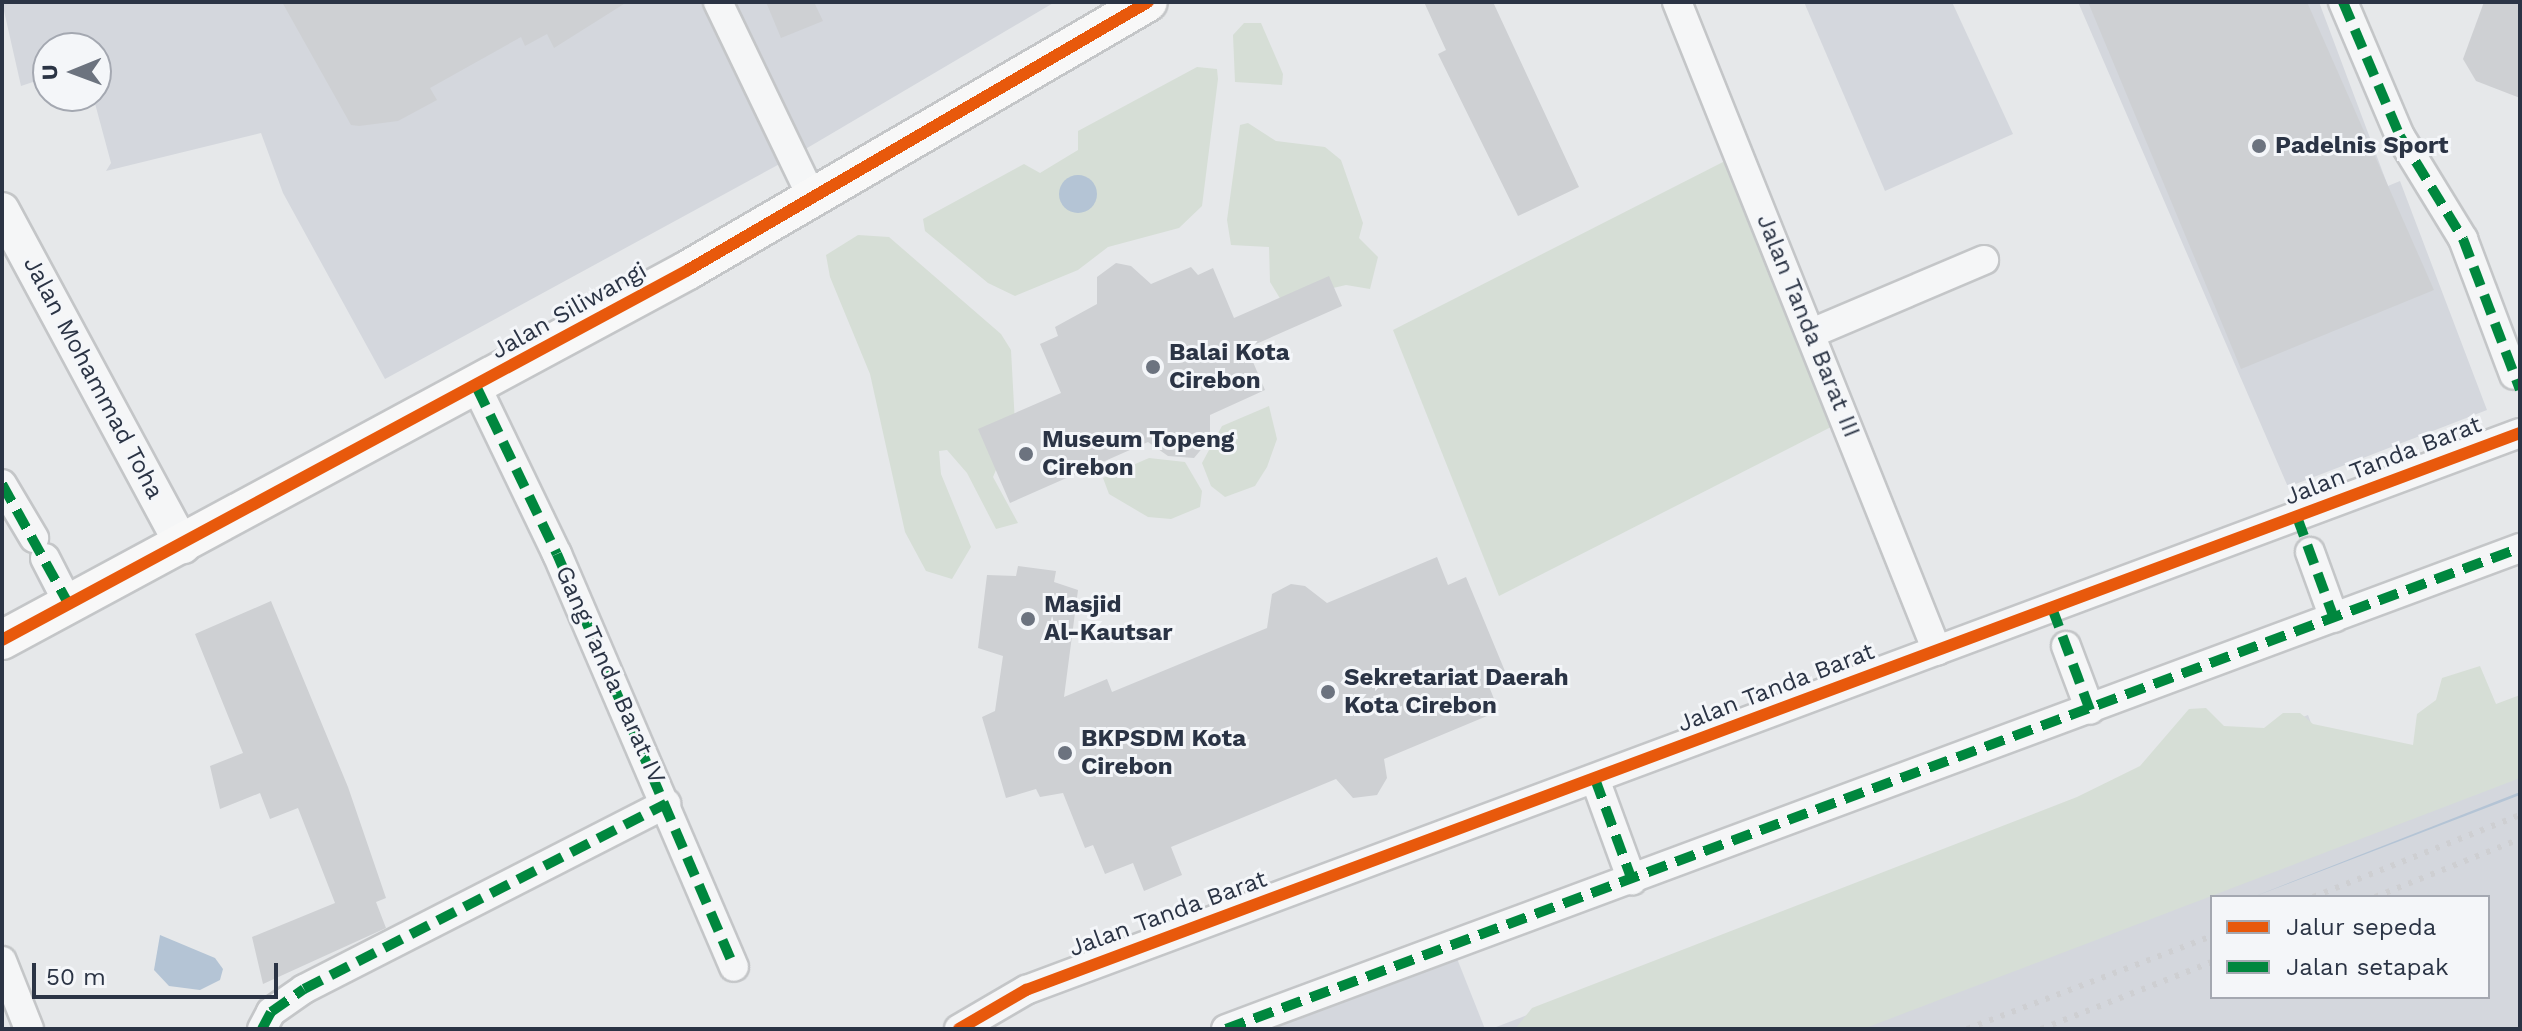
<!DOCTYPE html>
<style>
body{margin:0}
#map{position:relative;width:2522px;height:1031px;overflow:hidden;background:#e6e8ea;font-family:"Work Sans",sans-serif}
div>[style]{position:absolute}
.built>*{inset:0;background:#d4d7dd}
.green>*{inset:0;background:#d6ded6}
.water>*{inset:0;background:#b4c4d5}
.round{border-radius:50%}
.building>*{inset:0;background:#ced0d3}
.roads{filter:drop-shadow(2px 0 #c4c6c8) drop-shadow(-2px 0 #c4c6c8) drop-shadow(0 2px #c4c6c8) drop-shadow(0 -2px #c4c6c8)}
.minor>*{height:28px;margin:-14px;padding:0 14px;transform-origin:14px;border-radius:14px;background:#f5f6f7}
.tertiary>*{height:34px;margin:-17px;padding:0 17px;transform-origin:17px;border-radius:17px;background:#f5f6f7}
.secondary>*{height:38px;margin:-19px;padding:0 19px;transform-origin:19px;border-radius:19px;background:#f8f8f8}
.rail>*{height:6px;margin-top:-3px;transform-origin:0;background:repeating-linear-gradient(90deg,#cecfd2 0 4px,transparent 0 12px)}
.quiet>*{height:10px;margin-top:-5px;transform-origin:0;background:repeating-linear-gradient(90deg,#00873e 0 20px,transparent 0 30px)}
.cycleway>*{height:12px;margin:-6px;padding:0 6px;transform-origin:6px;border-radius:6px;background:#e8590c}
.dots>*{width:22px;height:22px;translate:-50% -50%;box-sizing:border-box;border:4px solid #f4f6f9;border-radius:50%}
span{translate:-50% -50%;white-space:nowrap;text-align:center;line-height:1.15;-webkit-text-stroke:6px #f4f6f9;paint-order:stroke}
.poi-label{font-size:24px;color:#2b3445;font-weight:700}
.left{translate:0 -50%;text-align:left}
.street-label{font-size:24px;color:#2b3445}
.frame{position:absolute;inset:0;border:4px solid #2b3445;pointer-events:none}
.legend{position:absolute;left:2210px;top:895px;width:280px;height:104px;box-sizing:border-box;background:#f4f6f9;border:2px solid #a4a8b1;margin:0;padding:10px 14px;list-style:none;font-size:24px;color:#2b3445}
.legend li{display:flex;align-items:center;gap:16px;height:40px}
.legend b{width:40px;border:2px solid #a4a8b1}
.north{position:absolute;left:32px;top:32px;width:80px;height:80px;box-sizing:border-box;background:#f4f6f9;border:2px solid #a4a8b1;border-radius:50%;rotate:269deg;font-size:22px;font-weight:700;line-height:32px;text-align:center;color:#2b3445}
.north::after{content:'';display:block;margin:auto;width:28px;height:36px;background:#6c737f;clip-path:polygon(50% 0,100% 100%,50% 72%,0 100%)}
.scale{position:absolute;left:32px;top:963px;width:246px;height:36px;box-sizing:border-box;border:4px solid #2b3445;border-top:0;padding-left:10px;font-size:24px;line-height:28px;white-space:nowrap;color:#2b3445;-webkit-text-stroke:6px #f4f6f9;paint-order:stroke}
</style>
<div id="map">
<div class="built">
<i style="clip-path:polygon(2px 2px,710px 2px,787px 160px,385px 379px,283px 193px,261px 133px,106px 171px,111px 163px,93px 96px,96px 48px,48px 48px,48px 77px,21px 86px)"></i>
<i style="clip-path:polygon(724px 2px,1055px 2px,797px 154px)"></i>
<i style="clip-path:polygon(1804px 2px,1952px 2px,2013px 134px,1885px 191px)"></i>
<i style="clip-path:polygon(2078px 2px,2319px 2px,2388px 186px,2400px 181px,2487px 410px,2288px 487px)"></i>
<i style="clip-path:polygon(evenodd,2308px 715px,2345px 812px,2520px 745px,2520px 1029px,1491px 1029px,2308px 715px,2212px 897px,2488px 897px,2488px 997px,2212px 997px,2212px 897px)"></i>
<i style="clip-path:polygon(1454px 951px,1485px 1029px,1256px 1029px)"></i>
</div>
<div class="green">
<i style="clip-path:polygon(1244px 23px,1261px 23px,1283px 74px,1282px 85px,1235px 82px,1233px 35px)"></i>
<i style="clip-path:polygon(1197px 67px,1217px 69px,1218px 79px,1202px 206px,1179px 228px,1108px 247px,1078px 270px,1015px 296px,988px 283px,925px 231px,923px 219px,1024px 164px,1040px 173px,1078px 150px,1078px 131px)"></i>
<i style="clip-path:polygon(1248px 123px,1276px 141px,1325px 147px,1341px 160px,1363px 223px,1359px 238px,1378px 257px,1370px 289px,1346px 285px,1281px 300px,1270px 282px,1269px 247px,1231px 245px,1227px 220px,1240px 125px)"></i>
<i style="clip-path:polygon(1725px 161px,1831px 427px,1499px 596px,1393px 330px)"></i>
<i style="clip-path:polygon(858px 235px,889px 237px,1001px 334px,1011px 350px,1015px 424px,993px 477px,1018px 523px,996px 529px,967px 473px,947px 450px,939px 451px,941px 474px,971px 547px,952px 579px,926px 571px,905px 532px,870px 374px,830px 277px,826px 255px)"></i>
<i style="clip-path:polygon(1269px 406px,1277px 439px,1267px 467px,1255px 486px,1225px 497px,1211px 486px,1202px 463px,1222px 426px)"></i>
<i style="clip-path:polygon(1149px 458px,1185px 462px,1202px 491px,1200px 507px,1171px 519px,1148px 517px,1109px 494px,1103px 478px)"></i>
<i style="clip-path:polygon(2480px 666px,2496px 704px,2520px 695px,2520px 778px,1863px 1029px,1515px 1029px,1532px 1008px,2077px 797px,2140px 766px,2189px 709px,2206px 708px,2224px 726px,2264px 728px,2283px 713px,2300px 713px,2313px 724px,2413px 745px,2417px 714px,2436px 700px,2442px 678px)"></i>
</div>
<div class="water">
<i class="round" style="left:1059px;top:175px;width:38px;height:38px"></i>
<i style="clip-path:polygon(2520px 792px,2520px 795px,2253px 897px)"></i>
<i style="clip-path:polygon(160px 935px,215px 958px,223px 969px,220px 980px,200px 990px,169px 986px,154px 970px)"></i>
</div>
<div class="building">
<i style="clip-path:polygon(282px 2px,627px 2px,554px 48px,547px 34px,525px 46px,521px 37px,430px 88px,437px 100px,398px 121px,359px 126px,351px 125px)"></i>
<i style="clip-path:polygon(766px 2px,814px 2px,823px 21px,781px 38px)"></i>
<i style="clip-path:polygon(1424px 2px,1493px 2px,1579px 187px,1518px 216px,1438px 54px,1446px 50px)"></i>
<i style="clip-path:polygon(2088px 2px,2307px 2px,2434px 290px,2241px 369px)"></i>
<i style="clip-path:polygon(2484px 2px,2520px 2px,2520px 98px,2476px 81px,2463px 59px)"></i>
<i style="clip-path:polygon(1116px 263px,1131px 266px,1151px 284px,1191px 267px,1198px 275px,1213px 268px,1234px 318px,1329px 276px,1342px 306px,1247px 348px,1265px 390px,1210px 415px,1210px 439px,1194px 458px,1168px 456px,1148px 442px,1010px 503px,978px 429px,1061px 393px,1040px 344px,1058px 336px,1055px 327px,1097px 304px,1097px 277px)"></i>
<i style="clip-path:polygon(1437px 557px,1448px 585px,1466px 577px,1507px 676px,1488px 684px,1499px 711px,1384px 759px,1387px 778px,1377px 795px,1353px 798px,1336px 779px,1171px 847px,1182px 875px,1144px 891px,1133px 863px,1105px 874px,1093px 845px,1085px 848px,1063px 793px,1040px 797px,1036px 789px,1006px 798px,982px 717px,995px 711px,1003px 656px,978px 648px,987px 575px,1016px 576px,1018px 566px,1056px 571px,1054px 582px,1078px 590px,1064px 697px,1107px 679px,1112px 692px,1267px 628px,1272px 594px,1291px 584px,1305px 586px,1327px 603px)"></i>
<i style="clip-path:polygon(271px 601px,348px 787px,386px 898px,376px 902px,386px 928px,263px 984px,252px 937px,335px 903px,298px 808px,270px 819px,260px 793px,220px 809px,210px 766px,243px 753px,195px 634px)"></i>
</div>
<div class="roads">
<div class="minor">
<i style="left:718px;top:2px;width:219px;rotate:64.3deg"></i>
<i style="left:1677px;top:2px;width:699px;rotate:68.17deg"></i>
<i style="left:2343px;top:2px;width:146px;rotate:67deg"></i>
<i style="left:2400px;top:136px;width:121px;rotate:58.5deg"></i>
<i style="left:2463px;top:239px;width:145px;rotate:69.4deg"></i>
<i style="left:1812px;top:333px;width:187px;rotate:-23deg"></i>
<i style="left:477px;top:388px;width:184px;rotate:64.3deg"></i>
<i style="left:557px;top:554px;width:449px;rotate:66.8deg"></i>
<i style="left:2px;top:484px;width:63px;rotate:59.3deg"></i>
<i style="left:2310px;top:552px;width:70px;rotate:70deg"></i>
<i style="left:45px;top:558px;width:53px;rotate:62.9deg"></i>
<i style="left:2066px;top:646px;width:68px;rotate:69.4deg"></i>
<i style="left:1595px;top:779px;width:108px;rotate:69.9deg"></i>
<i style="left:2px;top:961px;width:73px;rotate:68.3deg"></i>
<i style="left:262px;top:1029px;width:19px;rotate:-62deg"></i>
<i style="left:271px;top:1012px;width:40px;rotate:-34.9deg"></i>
<i style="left:304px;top:989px;width:407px;rotate:-27.1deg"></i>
<i style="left:959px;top:1029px;width:78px;rotate:-30.2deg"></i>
<i style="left:1026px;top:990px;width:1594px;rotate:-20.45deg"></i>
<i style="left:1226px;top:1029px;width:1381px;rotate:-20.39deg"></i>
</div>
<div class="tertiary">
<i style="left:2px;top:210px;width:382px;rotate:61.7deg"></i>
</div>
<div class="secondary">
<i style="left:2px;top:640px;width:779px;rotate:-28.34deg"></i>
<i style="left:688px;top:270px;width:532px;rotate:-30.23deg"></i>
</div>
</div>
<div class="rail">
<i style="left:2313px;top:897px;width:223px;rotate:-21.6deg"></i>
<i style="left:2375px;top:897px;width:156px;rotate:-21.8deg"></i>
<i style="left:1967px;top:1029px;width:262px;rotate:-20.8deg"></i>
<i style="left:2041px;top:1029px;width:184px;rotate:-21.4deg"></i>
</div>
<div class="quiet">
<i style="left:2343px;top:2px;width:146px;rotate:67deg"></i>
<i style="left:2400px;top:136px;width:121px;rotate:58.5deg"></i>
<i style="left:2463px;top:239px;width:161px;rotate:69.3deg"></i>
<i style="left:477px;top:388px;width:184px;rotate:64.3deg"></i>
<i style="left:557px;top:554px;width:449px;rotate:66.8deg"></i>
<i style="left:2px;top:484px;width:138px;rotate:61deg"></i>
<i style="left:2297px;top:517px;width:108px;rotate:69.9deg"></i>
<i style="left:2052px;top:608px;width:109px;rotate:69.6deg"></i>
<i style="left:1595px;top:779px;width:108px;rotate:69.9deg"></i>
<i style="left:262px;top:1029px;width:19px;rotate:-62deg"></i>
<i style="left:271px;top:1012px;width:40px;rotate:-34.9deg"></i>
<i style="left:304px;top:989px;width:407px;rotate:-27.1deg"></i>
<i style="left:1226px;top:1029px;width:1381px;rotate:-20.39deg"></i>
</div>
<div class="cycleway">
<i style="left:2px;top:640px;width:779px;rotate:-28.34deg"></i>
<i style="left:688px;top:270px;width:532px;rotate:-30.23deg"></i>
<i style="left:959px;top:1029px;width:78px;rotate:-30.2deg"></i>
<i style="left:1026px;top:990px;width:1594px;rotate:-20.45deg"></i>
</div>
<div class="dots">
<i style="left:2259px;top:146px;background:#6c737f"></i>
<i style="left:1153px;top:367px;background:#6c737f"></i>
<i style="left:1026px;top:454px;background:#6c737f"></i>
<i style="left:1028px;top:619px;background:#6c737f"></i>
<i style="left:1328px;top:692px;background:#6c737f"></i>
<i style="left:1065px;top:753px;background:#6c737f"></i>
</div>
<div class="poi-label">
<span class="left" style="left:2275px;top:146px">Padelnis Sport</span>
<span class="left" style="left:1169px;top:367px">Balai Kota<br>Cirebon</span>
<span class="left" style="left:1042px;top:454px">Museum Topeng<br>Cirebon</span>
<span class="left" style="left:1044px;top:619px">Masjid<br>Al-Kautsar</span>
<span class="left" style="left:1344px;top:692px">Sekretariat Daerah<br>Kota Cirebon</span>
<span class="left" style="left:1081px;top:753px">BKPSDM Kota<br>Cirebon</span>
</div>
<div class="street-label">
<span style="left:569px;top:311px;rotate:-29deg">Jalan Siliwangi</span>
<span style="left:1808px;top:326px;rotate:68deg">Jalan Tanda Barat III</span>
<span style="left:93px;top:378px;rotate:62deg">Jalan Mohammad Toha</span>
<span style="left:2383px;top:461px;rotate:-21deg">Jalan Tanda Barat</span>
<span style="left:610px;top:675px;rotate:66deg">Gang Tanda Barat IV</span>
<span style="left:1776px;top:688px;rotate:-21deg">Jalan Tanda Barat</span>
<span style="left:1168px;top:914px;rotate:-20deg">Jalan Tanda Barat</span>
</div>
<div class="frame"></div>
<ul class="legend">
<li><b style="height:10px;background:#e8590c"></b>Jalur sepeda</li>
<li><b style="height:10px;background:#00873e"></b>Jalan setapak</li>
</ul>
<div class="north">U</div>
<div class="scale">50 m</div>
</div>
